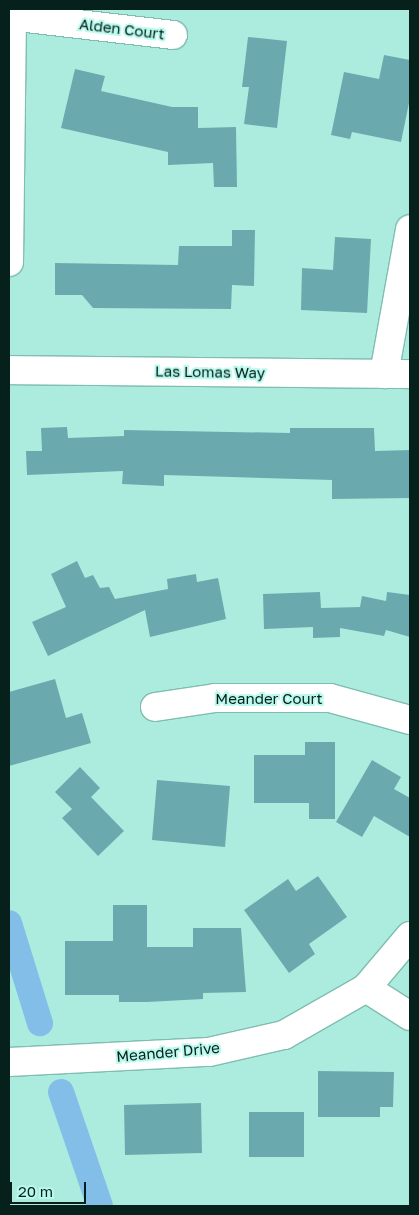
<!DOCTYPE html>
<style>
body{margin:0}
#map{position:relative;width:419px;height:1215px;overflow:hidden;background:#acecdf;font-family:"Golos Text",sans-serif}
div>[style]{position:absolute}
.canal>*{height:26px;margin:-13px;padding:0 13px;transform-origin:13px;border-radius:13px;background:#83bee9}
.building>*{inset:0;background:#6aaaae}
.roads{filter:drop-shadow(1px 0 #7fbdb1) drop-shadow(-1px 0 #7fbdb1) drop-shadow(0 1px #7fbdb1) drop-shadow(0 -1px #7fbdb1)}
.street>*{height:28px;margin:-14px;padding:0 14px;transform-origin:14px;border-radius:14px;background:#fff}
span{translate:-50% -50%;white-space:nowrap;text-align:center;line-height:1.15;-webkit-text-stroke:4px #b9f9ec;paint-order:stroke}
.street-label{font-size:15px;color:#06201c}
.frame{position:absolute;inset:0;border:10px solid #06201c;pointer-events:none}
.scale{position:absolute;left:10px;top:1182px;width:76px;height:22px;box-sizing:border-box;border:2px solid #06201c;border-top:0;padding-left:6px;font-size:15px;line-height:18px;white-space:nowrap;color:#06201c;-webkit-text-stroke:4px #b9f9ec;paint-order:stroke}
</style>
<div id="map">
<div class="canal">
<i style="left:9px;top:923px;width:105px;rotate:72.8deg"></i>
<i style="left:61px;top:1092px;width:120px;rotate:71.1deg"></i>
</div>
<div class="building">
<i style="clip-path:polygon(248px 37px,287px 41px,277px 128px,244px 124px,249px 87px,242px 87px)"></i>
<i style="clip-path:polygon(384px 55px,410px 60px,410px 98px,401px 142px,352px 132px,350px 139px,331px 135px,344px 72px,379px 79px)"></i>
<i style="clip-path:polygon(75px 69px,105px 76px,101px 91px,172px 107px,198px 107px,198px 128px,236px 127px,237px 187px,214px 187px,213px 163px,168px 165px,168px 152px,61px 128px)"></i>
<i style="clip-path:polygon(232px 230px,255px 230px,254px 286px,232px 285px,231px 309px,93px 308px,82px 295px,55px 295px,55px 263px,178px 265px,179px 246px,232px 246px)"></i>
<i style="clip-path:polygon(335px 237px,371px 239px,367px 313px,301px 310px,302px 268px,333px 270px)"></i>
<i style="clip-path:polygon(67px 427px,68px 438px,124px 436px,124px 430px,290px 433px,290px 428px,374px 428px,375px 451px,410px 450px,410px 498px,332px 499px,332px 480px,164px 475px,164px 486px,122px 484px,123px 471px,27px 475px,26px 451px,42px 451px,41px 428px)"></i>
<i style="clip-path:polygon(77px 561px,85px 578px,93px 575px,100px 588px,109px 587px,115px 599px,168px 589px,167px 579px,196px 574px,197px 582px,218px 578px,226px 619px,150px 637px,145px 610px,48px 656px,32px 622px,66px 607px,51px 574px)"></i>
<i style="clip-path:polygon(320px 592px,321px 608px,360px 607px,362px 596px,386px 601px,387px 592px,410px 595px,410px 637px,386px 630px,384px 636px,340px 628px,340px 637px,313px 638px,313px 627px,264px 629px,263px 594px)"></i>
<i style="clip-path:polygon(55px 679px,66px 718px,82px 713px,91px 743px,9px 766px,9px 692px)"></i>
<i style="clip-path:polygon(305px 742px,335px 742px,335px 819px,309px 819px,309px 803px,254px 803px,254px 755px,305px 755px)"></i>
<i style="clip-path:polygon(372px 760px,401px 777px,394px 789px,410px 798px,410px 837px,374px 816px,362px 837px,336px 822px)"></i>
<i style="clip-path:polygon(80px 767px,100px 788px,91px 797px,124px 831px,98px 856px,62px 818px,72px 809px,55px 792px)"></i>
<i style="clip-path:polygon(157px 780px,230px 786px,225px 847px,152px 840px)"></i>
<i style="clip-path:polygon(318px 876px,347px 917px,309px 944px,315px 954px,289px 973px,244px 910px,288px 879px,296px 891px)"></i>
<i style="clip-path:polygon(113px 905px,147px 905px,147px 947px,193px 947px,193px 928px,241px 928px,246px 992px,203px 993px,203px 999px,147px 1002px,119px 1002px,119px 995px,65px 995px,65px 941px,113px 941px)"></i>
<i style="clip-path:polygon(318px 1071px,394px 1072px,393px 1107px,380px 1107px,380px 1117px,318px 1117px)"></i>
<i style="clip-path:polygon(201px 1103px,202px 1153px,125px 1155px,124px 1105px)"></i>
<i style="clip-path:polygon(249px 1112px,304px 1112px,304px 1157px,249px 1157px)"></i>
</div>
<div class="roads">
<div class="street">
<i style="left:9px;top:16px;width:165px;rotate:6.6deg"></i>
<i style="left:9px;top:262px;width:253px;rotate:-89.3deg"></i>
<i style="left:9px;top:370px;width:401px;rotate:0.6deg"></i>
<i style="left:384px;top:374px;width:147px;rotate:-79.8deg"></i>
<i style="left:155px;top:707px;width:61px;rotate:-8.5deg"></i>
<i style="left:215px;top:698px;width:115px"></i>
<i style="left:330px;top:698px;width:83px;rotate:15.4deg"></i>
<i style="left:366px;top:988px;width:52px;rotate:32.5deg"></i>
<i style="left:9px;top:1062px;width:200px;rotate:-2.9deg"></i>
<i style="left:209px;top:1052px;width:77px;rotate:-12.8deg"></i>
<i style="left:284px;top:1035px;width:95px;rotate:-29.8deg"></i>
<i style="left:366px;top:988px;width:68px;rotate:-49.8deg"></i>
</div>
</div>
<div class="street-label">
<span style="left:122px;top:29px;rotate:7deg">Alden Court</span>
<span style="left:210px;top:372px;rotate:1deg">Las Lomas Way</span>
<span style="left:269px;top:699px">Meander Court</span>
<span style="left:168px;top:1052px;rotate:-5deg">Meander Drive</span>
</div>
<div class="frame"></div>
<div class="scale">20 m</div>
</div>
